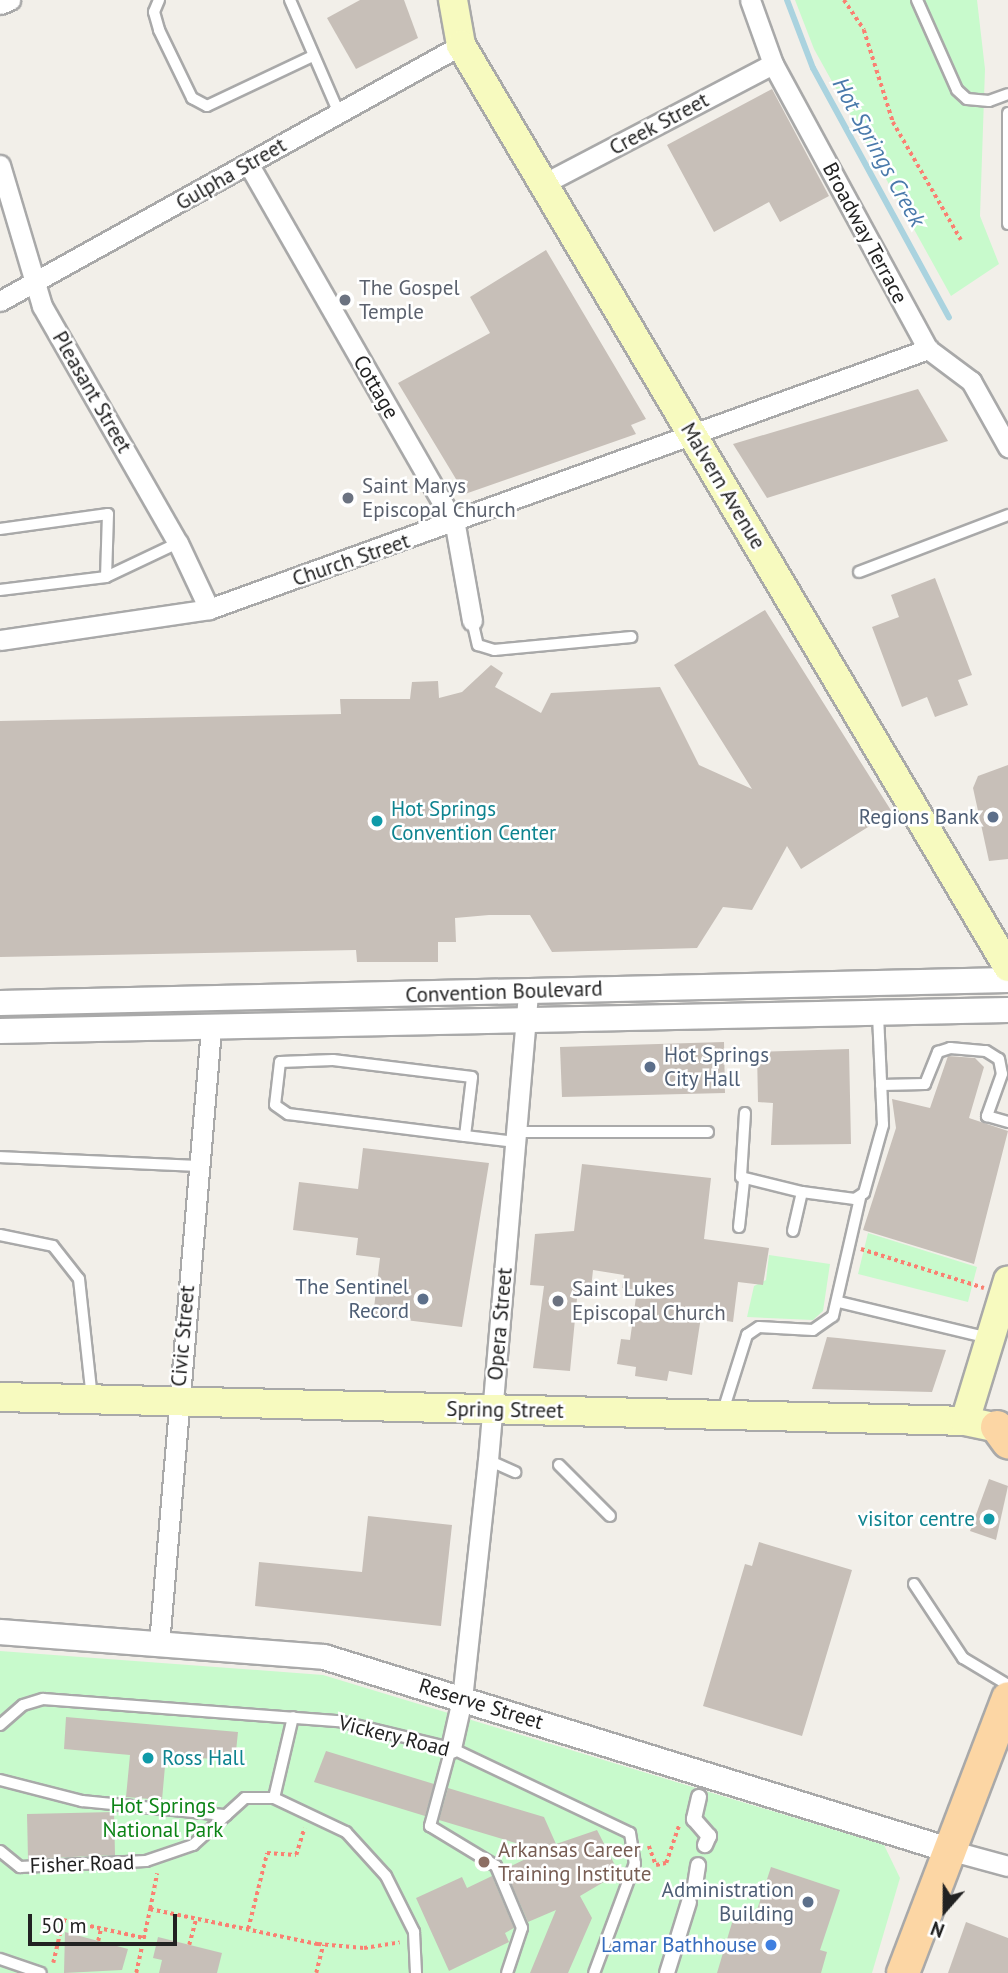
<!DOCTYPE html>
<html>
<head>
<meta charset="utf-8">
<style>
	body { margin:0 }
	#map { position:relative; width:1008px; height:1973px; overflow:hidden; background:#f2efe9; font-family:"PT Sans",sans-serif }
	div>[style] { position:absolute }
	[style*='--x'] { left:calc(var(--x)*1px); top:calc(var(--y)*1px); width:calc(var(--w)*1px); rotate:calc(var(--a)*1deg) }
	.park>* { inset:0; background:#c8facc }
	.stream>* { height:6px; margin:-3px; padding:0 3px; transform-origin:3px; border-radius:3px; background:#aad3df }
	.building>* { inset:0; background:#c7bfb8 }
	.path>* { height:3.5px; margin-top:-1.75px; transform-origin:0; background:repeating-linear-gradient(90deg,#fa8072 0 3.5px,transparent 0 7px) }
	.roads { filter:drop-shadow(2px 0 #a9a9a9) drop-shadow(-2px 0 #a9a9a9) drop-shadow(0 2px #a9a9a9) drop-shadow(0 -2px #a9a9a9) }
	.service>* { height:10px; margin:-5px; padding:0 5px; transform-origin:5px; border-radius:5px; background:#fff }
	.pedestrian>* { height:14px; margin:-7px; padding:0 7px; transform-origin:7px; border-radius:7px; background:#fff }
	.minor>* { height:19px; margin:-9.5px; padding:0 9.5px; transform-origin:9.5px; border-radius:9.5px; background:#fff }
	.tertiary>* { height:24px; margin:-12px; padding:0 12px; transform-origin:12px; border-radius:12px; background:#fff }
	.secondary>* { height:28px; margin:-14px; padding:0 14px; transform-origin:14px; border-radius:14px; background:#f7fabf }
	.primary>* { height:32px; margin:-16px; padding:0 16px; transform-origin:16px; border-radius:16px; background:#fcd6a4 }
	.dots>* { width:19px; height:19px; translate:-50% -50%; box-sizing:border-box; border:4px solid #fff; border-radius:50% }
	span { translate:-50% -50%; white-space:nowrap; text-align:center; line-height:1.15; -webkit-text-stroke:5px #fff; paint-order:stroke }
	.street-label { font-size:21px; color:#222 }
	.worship-label { font-size:21px; color:#5b616d }
	.left { translate:0 -50%; text-align:left }
	.culture-label { font-size:21px; color:#0d838f }
	.right { translate:-100% -50%; text-align:right }
	.service-label { font-size:21px; color:#4e5e75 }
	.park-label { font-size:21px; color:#0c8416 }
	.education-label { font-size:21px; color:#785e54 }
	.shop-label { font-size:21px; color:#366cbe }
	.water-label { font-size:23px; color:#4a7aab; font-style:italic }
	.north { position:absolute; left:910px; top:1875px; width:70px; height:70px; -webkit-text-stroke:5px #fff; paint-order:stroke; rotate:201deg; font-size:19px; font-weight:700; line-height:28px; text-align:center; color:#222 }
	.north::after { content:''; display:block; margin:auto; width:24px; height:32px; background:#222; clip-path:polygon(50% 0,100% 100%,50% 72%,0 100%) }
	.scale { position:absolute; left:28px; top:1914px; width:149px; height:32px; box-sizing:border-box; border:4px solid #222; border-top:0; padding-left:9px; font-size:21px; line-height:24px; white-space:nowrap; color:#222; -webkit-text-stroke:5px #fff; paint-order:stroke }
</style>
</head>
<body>
<div id="map">
	<div class="park">
		<i style="clip-path:polygon(795px 0,977px 0,985px 69px,980px 216px,999px 264px,951px 296px,814px 49px)"></i>
		<i style="clip-path:polygon(868px 1233px,977px 1267px,968px 1302px,858px 1274px)"></i>
		<i style="clip-path:polygon(769px 1255px,830px 1264px,823px 1311px,813px 1320px,747px 1317px,754px 1286px,766px 1280px)"></i>
		<i style="clip-path:polygon(0 1651px,323px 1675px,884px 1845px,900px 1878px,872px 1973px,0 1973px)"></i>
	</div>
	<div class="stream">
		<i style="--x:787;--y:0;--w:73;--a:69.1"></i>
		<i style="--x:813;--y:68;--w:284;--a:61.4"></i>
	</div>
	<div class="building">
		<i style="clip-path:polygon(360px 0,404px 0,418px 38px,356px 69px,327px 18px)"></i>
		<i style="clip-path:polygon(772px 89px,829px 196px,780px 222px,769px 202px,714px 232px,667px 145px)"></i>
		<i style="clip-path:polygon(546px 250px,646px 419px,631px 425px,636px 434px,465px 494px,398px 383px,490px 333px,470px 297px)"></i>
		<i style="clip-path:polygon(918px 389px,948px 441px,767px 498px,733px 444px)"></i>
		<i style="clip-path:polygon(935px 578px,972px 675px,958px 680px,968px 705px,935px 717px,927px 697px,902px 707px,872px 627px,899px 617px,891px 595px)"></i>
		<i style="clip-path:polygon(765px 610px,892px 812px,801px 869px,787px 846px,752px 910px,723px 907px,697px 948px,552px 952px,530px 915px,489px 915px,455px 918px,456px 942px,438px 942px,438px 962px,357px 962px,356px 950px,0 957px,0 721px,341px 714px,340px 699px,410px 699px,412px 682px,438px 681px,439px 698px,462px 692px,491px 665px,503px 673px,495px 687px,541px 713px,551px 693px,660px 687px,699px 765px,752px 789px,674px 665px)"></i>
		<i style="clip-path:polygon(1008px 765px,1008px 859px,989px 861px,973px 788px,978px 776px)"></i>
		<i style="clip-path:polygon(724px 1042px,725px 1093px,562px 1097px,560px 1047px)"></i>
		<i style="clip-path:polygon(849px 1049px,851px 1144px,771px 1145px,773px 1103px,758px 1102px,757px 1052px)"></i>
		<i style="clip-path:polygon(948px 1056px,975px 1058px,984px 1067px,969px 1118px,1008px 1131px,974px 1264px,863px 1230px,896px 1128px,892px 1099px,930px 1108px)"></i>
		<i style="clip-path:polygon(363px 1148px,489px 1163px,462px 1327px,373px 1316px,380px 1258px,356px 1255px,358px 1238px,293px 1230px,299px 1182px,358px 1189px)"></i>
		<i style="clip-path:polygon(582px 1164px,711px 1178px,704px 1239px,769px 1248px,763px 1285px,738px 1282px,733px 1322px,701px 1317px,692px 1375px,669px 1371px,667px 1381px,635px 1376px,636px 1367px,617px 1364px,621px 1339px,630px 1340px,637px 1290px,622px 1288px,624px 1275px,593px 1270px,591px 1289px,578px 1288px,570px 1371px,533px 1368px,544px 1286px,530px 1285px,535px 1234px,574px 1231px)"></i>
		<i style="clip-path:polygon(827px 1337px,838px 1338px,946px 1350px,932px 1392px,812px 1389px)"></i>
		<i style="clip-path:polygon(989px 1479px,1008px 1486px,996px 1540px,970px 1531px)"></i>
		<i style="clip-path:polygon(368px 1516px,452px 1525px,441px 1626px,255px 1606px,259px 1562px,362px 1572px)"></i>
		<i style="clip-path:polygon(759px 1542px,852px 1570px,802px 1736px,703px 1706px,745px 1564px,752px 1566px)"></i>
		<i style="clip-path:polygon(66px 1717px,238px 1732px,235px 1761px,166px 1755px,162px 1800px,126px 1797px,130px 1755px,64px 1749px)"></i>
		<i style="clip-path:polygon(326px 1751px,434px 1784px,425px 1816px,314px 1782px)"></i>
		<i style="clip-path:polygon(448px 1788px,544px 1817px,556px 1844px,597px 1830px,619px 1873px,580px 1896px,592px 1918px,568px 1973px,530px 1973px,556px 1910px,528px 1922px,505px 1869px,542px 1851px,439px 1820px)"></i>
		<i style="clip-path:polygon(114px 1812px,115px 1855px,28px 1859px,27px 1814px)"></i>
		<i style="clip-path:polygon(771px 1867px,840px 1890px,820px 1950px,827px 1952px,821px 1973px,717px 1973px,734px 1916px,753px 1922px)"></i>
		<i style="clip-path:polygon(492px 1876px,514px 1928px,505px 1933px,509px 1942px,449px 1971px,416px 1898px,462px 1877px,467px 1888px)"></i>
		<i style="clip-path:polygon(966px 1922px,1008px 1938px,1008px 1973px,948px 1973px)"></i>
		<i style="clip-path:polygon(65px 1932px,128px 1949px,122px 1970px,64px 1973px)"></i>
		<i style="clip-path:polygon(158px 1937px,222px 1953px,217px 1973px,159px 1973px,162px 1960px,153px 1958px)"></i>
	</div>
	<div class="path">
		<i style="--x:844;--y:0;--w:36;--a:56"></i>
		<i style="--x:864;--y:30;--w:96;--a:72.5"></i>
		<i style="--x:893;--y:122;--w:136;--a:60"></i>
		<i style="--x:861;--y:1249;--w:129;--a:17.6"></i>
		<i style="--x:649;--y:1846;--w:20;--a:70"></i>
		<i style="--x:656;--y:1865;--w:10;--a:-11"></i>
		<i style="--x:666;--y:1863;--w:39;--a:-71"></i>
		<i style="--x:150;--y:1909;--w:36;--a:-79"></i>
		<i style="--x:248;--y:1929;--w:78;--a:-76"></i>
		<i style="--x:267;--y:1853;--w:29;--a:4"></i>
		<i style="--x:296;--y:1855;--w:28;--a:-73"></i>
		<i style="--x:98;--y:1941;--w:13;--a:-77"></i>
		<i style="--x:189;--y:1945;--w:27;--a:-75"></i>
		<i style="--x:53;--y:1963;--w:44;--a:-76.9"></i>
		<i style="--x:63;--y:1920;--w:83;--a:12.5"></i>
		<i style="--x:136;--y:1973;--w:66;--a:-77.7"></i>
		<i style="--x:150;--y:1909;--w:172;--a:11.8"></i>
		<i style="--x:318;--y:1944;--w:46;--a:5"></i>
		<i style="--x:364;--y:1948;--w:36;--a:-9"></i>
		<i style="--x:316;--y:1973;--w:29;--a:-76"></i>
	</div>
	<div class="roads">
		<div class="service">
			<i style="--x:159;--y:0;--w:13;--a:113"></i>
			<i style="--x:154;--y:12;--w:19;--a:74"></i>
			<i style="--x:159;--y:30;--w:76;--a:64.1"></i>
			<i style="--x:192;--y:98;--w:17;--a:28"></i>
			<i style="--x:207;--y:106;--w:117;--a:-25.3"></i>
			<i style="--x:290;--y:0;--w:121;--a:66.6"></i>
			<i style="--x:917;--y:0;--w:98;--a:66"></i>
			<i style="--x:957;--y:90;--w:13;--a:42"></i>
			<i style="--x:967;--y:99;--w:22;--a:5"></i>
			<i style="--x:989;--y:101;--w:20;--a:-20"></i>
			<i style="--x:1008;--y:113;--w:111;--a:90"></i>
			<i style="--x:0;--y:529;--w:109;--a:-7.9"></i>
			<i style="--x:108;--y:514;--w:63;--a:91.8"></i>
			<i style="--x:859;--y:572;--w:160;--a:-20.9"></i>
			<i style="--x:0;--y:590;--w:107;--a:-7"></i>
			<i style="--x:106;--y:577;--w:80;--a:-25.3"></i>
			<i style="--x:472;--y:620;--w:26;--a:77"></i>
			<i style="--x:478;--y:645;--w:17;--a:17"></i>
			<i style="--x:494;--y:650;--w:138;--a:-5.4"></i>
			<i style="--x:881;--y:1085;--w:44;--a:-1.3"></i>
			<i style="--x:925;--y:1084;--w:35;--a:-68"></i>
			<i style="--x:938;--y:1052;--w:13;--a:-18"></i>
			<i style="--x:950;--y:1048;--w:36;--a:5"></i>
			<i style="--x:986;--y:1051;--w:15;--a:32"></i>
			<i style="--x:999;--y:1059;--w:15;--a:79"></i>
			<i style="--x:1002;--y:1074;--w:45;--a:109.7"></i>
			<i style="--x:987;--y:1116;--w:22;--a:16"></i>
			<i style="--x:745;--y:1113;--w:64;--a:93.6"></i>
			<i style="--x:741;--y:1177;--w:63;--a:13.8"></i>
			<i style="--x:802;--y:1192;--w:40;--a:103"></i>
			<i style="--x:517;--y:1132;--w:191;--a:0"></i>
			<i style="--x:465;--y:1136;--w:59;--a:-83.2"></i>
			<i style="--x:472;--y:1077;--w:140;--a:-173"></i>
			<i style="--x:333;--y:1060;--w:53;--a:177.8"></i>
			<i style="--x:280;--y:1062;--w:43;--a:96.6"></i>
			<i style="--x:275;--y:1105;--w:16;--a:35"></i>
			<i style="--x:288;--y:1114;--w:178;--a:7.1"></i>
			<i style="--x:465;--y:1136;--w:51;--a:6.7"></i>
			<i style="--x:0;--y:1157;--w:199;--a:2.6"></i>
			<i style="--x:802;--y:1192;--w:53;--a:7.5"></i>
			<i style="--x:855;--y:1199;--w:11;--a:-34"></i>
			<i style="--x:864;--y:1193;--w:71;--a:-74.4"></i>
			<i style="--x:883;--y:1125;--w:112;--a:-92.6"></i>
			<i style="--x:739;--y:1227;--w:46;--a:-83.8"></i>
			<i style="--x:0;--y:1235;--w:54;--a:11.7"></i>
			<i style="--x:53;--y:1246;--w:42;--a:51.8"></i>
			<i style="--x:79;--y:1279;--w:120;--a:83.8"></i>
			<i style="--x:839;--y:1302;--w:154;--a:13.5"></i>
			<i style="--x:723;--y:1411;--w:80;--a:-72.5"></i>
			<i style="--x:747;--y:1335;--w:14;--a:-34"></i>
			<i style="--x:759;--y:1327;--w:54;--a:3.2"></i>
			<i style="--x:813;--y:1330;--w:24;--a:-35"></i>
			<i style="--x:833;--y:1316;--w:121;--a:-77.1"></i>
			<i style="--x:488;--y:1460;--w:30;--a:24"></i>
			<i style="--x:559;--y:1465;--w:72;--a:45"></i>
			<i style="--x:914;--y:1584;--w:89;--a:56.5"></i>
			<i style="--x:963;--y:1658;--w:52;--a:31"></i>
			<i style="--x:0;--y:1725;--w:30;--a:-41"></i>
			<i style="--x:23;--y:1705;--w:21;--a:-17"></i>
			<i style="--x:43;--y:1699;--w:297;--a:4.3"></i>
			<i style="--x:339;--y:1721;--w:115;--a:13.6"></i>
			<i style="--x:451;--y:1748;--w:198;--a:25.4"></i>
			<i style="--x:630;--y:1833;--w:30;--a:81"></i>
			<i style="--x:635;--y:1863;--w:117;--a:110.4"></i>
			<i style="--x:451;--y:1748;--w:81;--a:105.1"></i>
			<i style="--x:430;--y:1826;--w:77;--a:31.2"></i>
			<i style="--x:496;--y:1866;--w:67;--a:67.2"></i>
			<i style="--x:522;--y:1928;--w:47;--a:108.4"></i>
			<i style="--x:0;--y:1780;--w:85;--a:14.4"></i>
			<i style="--x:82;--y:1801;--w:145;--a:5.6"></i>
			<i style="--x:274;--y:1798;--w:80;--a:25.3"></i>
			<i style="--x:346;--y:1832;--w:59;--a:47.7"></i>
			<i style="--x:386;--y:1876;--w:63;--a:63.4"></i>
			<i style="--x:414;--y:1932;--w:41;--a:87.2"></i>
			<i style="--x:0;--y:1851;--w:26;--a:39"></i>
			<i style="--x:20;--y:1867;--w:126;--a:-2.7"></i>
			<i style="--x:146;--y:1861;--w:50;--a:-18.8"></i>
			<i style="--x:193;--y:1845;--w:70;--a:-42.1"></i>
			<i style="--x:245;--y:1798;--w:29;--a:0"></i>
			<i style="--x:274;--y:1798;--w:83;--a:-76.8"></i>
			<i style="--x:0;--y:1959;--w:43;--a:18.9"></i>
		</div>
		<div class="pedestrian">
			<i style="--x:699;--y:1797;--w:23;--a:103"></i>
			<i style="--x:694;--y:1819;--w:23;--a:49"></i>
			<i style="--x:709;--y:1836;--w:10;--a:114"></i>
			<i style="--x:695;--y:1885;--w:20;--a:-81"></i>
			<i style="--x:667;--y:1973;--w:74;--a:-72.8"></i>
		</div>
		<div class="minor">
			<i style="--x:750;--y:0;--w:68;--a:70.2"></i>
			<i style="--x:773;--y:64;--w:324;--a:61.5"></i>
			<i style="--x:928;--y:349;--w:54;--a:36.7"></i>
			<i style="--x:971;--y:381;--w:76;--a:60.7"></i>
			<i style="--x:0;--y:4;--w:11;--a:-22"></i>
			<i style="--x:0;--y:165;--w:147;--a:73.4"></i>
			<i style="--x:42;--y:306;--w:273;--a:60.2"></i>
			<i style="--x:178;--y:543;--w:73;--a:64.8"></i>
			<i style="--x:249;--y:165;--w:415;--a:60.2"></i>
			<i style="--x:455;--y:525;--w:97;--a:79.9"></i>
			<i style="--x:545;--y:183;--w:257;--a:-27.6"></i>
			<i style="--x:0;--y:301;--w:527;--a:-29.04"></i>
			<i style="--x:0;--y:640;--w:211;--a:-8.4"></i>
			<i style="--x:209;--y:609;--w:765;--a:-19.88"></i>
			<i style="--x:159;--y:1644;--w:618;--a:-85.17"></i>
			<i style="--x:451;--y:1748;--w:50;--a:-77.3"></i>
			<i style="--x:462;--y:1699;--w:240;--a:-83.8"></i>
			<i style="--x:488;--y:1460;--w:472;--a:-85.1"></i>
			<i style="--x:949;--y:1850;--w:61;--a:15.2"></i>
		</div>
		<div class="tertiary">
			<i style="--x:0;--y:1003;--w:1008;--a:-1.31"></i>
			<i style="--x:0;--y:1031;--w:1008;--a:-1.19"></i>
			<i style="--x:0;--y:1632;--w:325;--a:4.4"></i>
			<i style="--x:324;--y:1657;--w:654;--a:17.16"></i>
		</div>
		<div class="secondary">
			<i style="--x:453;--y:0;--w:46;--a:79.9"></i>
			<i style="--x:461;--y:45;--w:1072;--a:59.32"></i>
			<i style="--x:0;--y:1397;--w:965;--a:1.42"></i>
			<i style="--x:965;--y:1421;--w:44;--a:11.8"></i>
			<i style="--x:965;--y:1421;--w:147;--a:-73"></i>
		</div>
		<div class="primary">
			<i style="--x:997;--y:1427;--w:19;--a:54"></i>
			<i style="--x:903;--y:1973;--w:294;--a:-69.1"></i>
		</div>
	</div>
	<div class="dots">
		<i style="left:345px;top:300px;background:#6b7280"></i>
		<i style="left:348px;top:498px;background:#6b7280"></i>
		<i style="left:993px;top:817px;background:#5c6f8a"></i>
		<i style="left:377px;top:821px;background:#0f9aa8"></i>
		<i style="left:650px;top:1067px;background:#5c6f8a"></i>
		<i style="left:423px;top:1299px;background:#5c6f8a"></i>
		<i style="left:558px;top:1301px;background:#6b7280"></i>
		<i style="left:989px;top:1519px;background:#0f9aa8"></i>
		<i style="left:148px;top:1758px;background:#0f9aa8"></i>
		<i style="left:484px;top:1862px;background:#8d6e63"></i>
		<i style="left:808px;top:1902px;background:#5c6f8a"></i>
		<i style="left:771px;top:1945px;background:#3f7fe0"></i>
	</div>
	<div class="street-label">
		<span style="left:659px;top:124px;rotate:-28deg">Creek Street</span>
		<span style="left:231px;top:174px;rotate:-30deg">Gulpha Street</span>
		<span style="left:865px;top:233px;rotate:62deg">Broadway Terrace</span>
		<span style="left:376px;top:387px;rotate:60deg">Cottage</span>
		<span style="left:92px;top:392px;rotate:60deg">Pleasant Street</span>
		<span style="left:723px;top:486px;rotate:59deg">Malvern Avenue</span>
		<span style="left:351px;top:560px;rotate:-19deg">Church Street</span>
		<span style="left:504px;top:992px;rotate:-2deg">Convention Boulevard</span>
		<span style="left:500px;top:1324px;rotate:-85deg">Opera Street</span>
		<span style="left:183px;top:1336px;rotate:-85deg">Civic Street</span>
		<span style="left:505px;top:1410px;rotate:1deg">Spring Street</span>
		<span style="left:481px;top:1704px;rotate:17deg">Reserve Street</span>
		<span style="left:394px;top:1736px;rotate:14deg">Vickery Road</span>
		<span style="left:82px;top:1864px;rotate:-2deg">Fisher Road</span>
	</div>
	<div class="worship-label">
		<span class="left" style="left:359px;top:300px">The Gospel<br>Temple</span>
		<span class="left" style="left:362px;top:498px">Saint Marys<br>Episcopal Church</span>
		<span class="left" style="left:572px;top:1301px">Saint Lukes<br>Episcopal Church</span>
	</div>
	<div class="culture-label">
		<span class="left" style="left:391px;top:821px">Hot Springs<br>Convention Center</span>
		<span class="right" style="left:975px;top:1519px">visitor centre</span>
		<span class="left" style="left:162px;top:1758px">Ross Hall</span>
	</div>
	<div class="service-label">
		<span class="right" style="left:979px;top:817px">Regions Bank</span>
		<span class="left" style="left:664px;top:1067px">Hot Springs<br>City Hall</span>
		<span class="right" style="left:409px;top:1299px">The Sentinel<br>Record</span>
		<span class="right" style="left:794px;top:1902px">Administration<br>Building</span>
	</div>
	<div class="park-label">
		<span style="left:163px;top:1818px">Hot Springs<br>National Park</span>
	</div>
	<div class="education-label">
		<span class="left" style="left:498px;top:1862px">Arkansas Career<br>Training Institute</span>
	</div>
	<div class="shop-label">
		<span class="right" style="left:757px;top:1945px">Lamar Bathhouse</span>
	</div>
	<div class="water-label">
		<span style="left:879px;top:152px;rotate:61deg">Hot Springs Creek</span>
	</div>
	<div class="north">N</div>
	<div class="scale">50 m</div>
</div>
</body>
</html>
